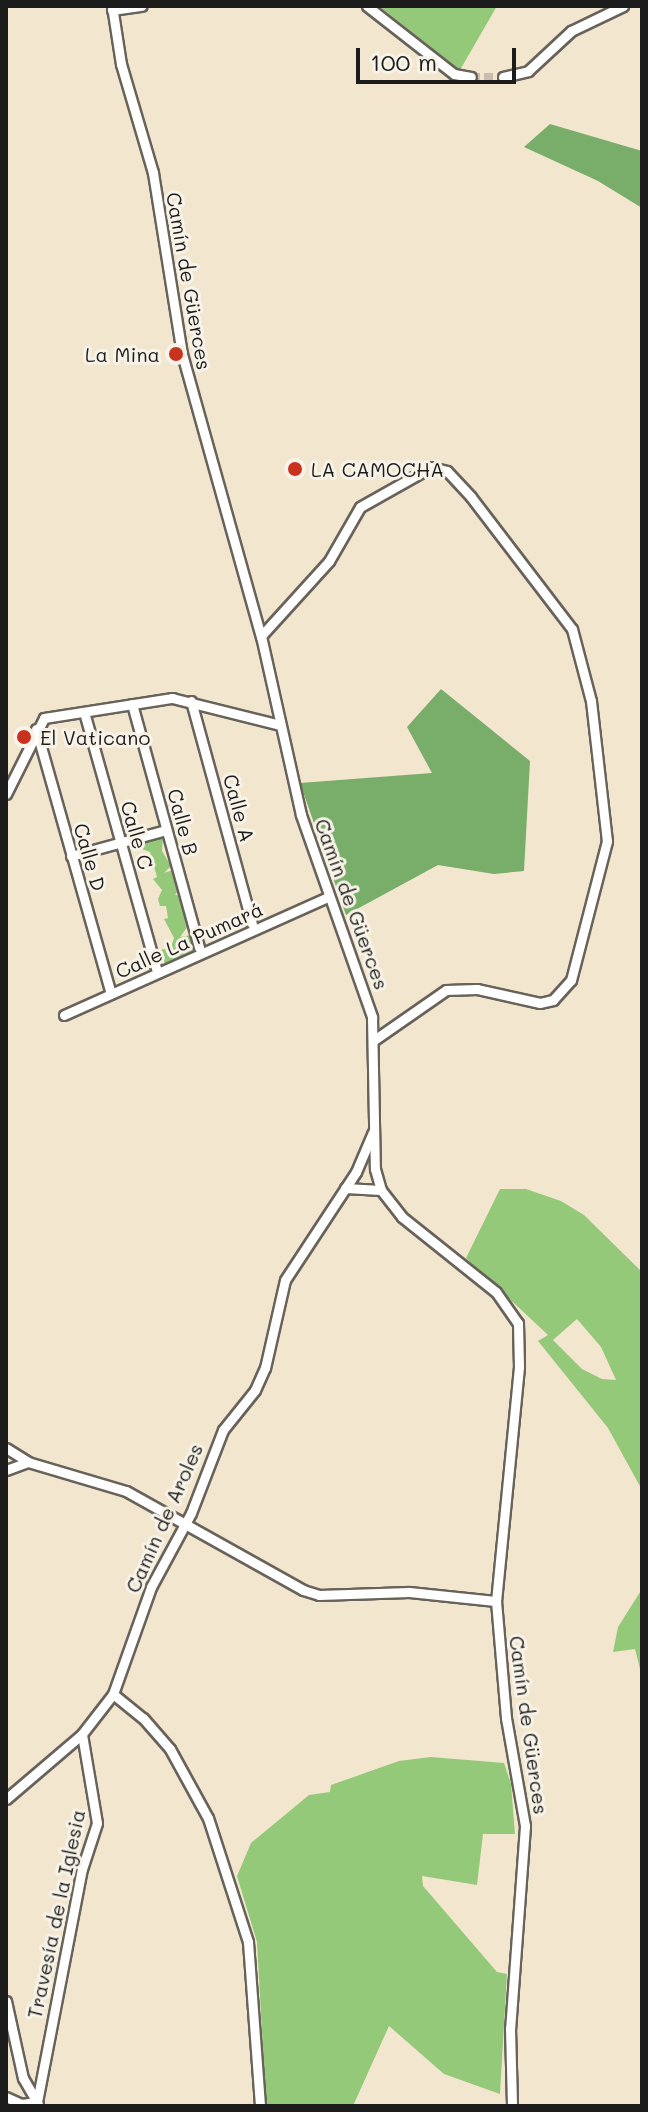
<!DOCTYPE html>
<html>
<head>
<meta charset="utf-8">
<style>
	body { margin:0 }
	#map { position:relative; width:648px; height:2112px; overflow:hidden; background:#f3e6cf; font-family:Mali,sans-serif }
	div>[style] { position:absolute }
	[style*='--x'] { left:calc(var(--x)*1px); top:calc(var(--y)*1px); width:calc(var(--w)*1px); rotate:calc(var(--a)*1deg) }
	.green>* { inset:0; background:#95c97a }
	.forest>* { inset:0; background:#78ad6a }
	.minor-tunnel>* { height:9px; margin-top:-4.5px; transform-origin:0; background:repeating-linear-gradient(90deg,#c8beab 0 9px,transparent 0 13.5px) }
	.roads { filter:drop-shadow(2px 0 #67635b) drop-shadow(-2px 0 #67635b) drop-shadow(0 2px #67635b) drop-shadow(0 -2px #67635b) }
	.minor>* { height:9px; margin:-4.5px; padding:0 4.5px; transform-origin:4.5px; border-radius:4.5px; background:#fff }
	.dots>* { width:22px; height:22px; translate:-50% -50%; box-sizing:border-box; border:4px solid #f7f3e8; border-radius:50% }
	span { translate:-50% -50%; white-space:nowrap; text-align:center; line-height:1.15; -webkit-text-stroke:6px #f7f3e8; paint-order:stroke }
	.street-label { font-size:20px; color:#1c1c1c }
	.poi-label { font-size:20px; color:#1c1c1c }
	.right { translate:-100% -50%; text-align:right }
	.left { translate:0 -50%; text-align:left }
	.frame { position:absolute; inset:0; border:8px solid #1c1c1c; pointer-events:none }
	.scale { position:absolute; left:356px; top:48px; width:160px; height:36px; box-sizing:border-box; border:4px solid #1c1c1c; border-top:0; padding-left:10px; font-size:24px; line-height:28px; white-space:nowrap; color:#1c1c1c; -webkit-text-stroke:6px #f7f3e8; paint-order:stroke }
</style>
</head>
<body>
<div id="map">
	<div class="green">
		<i style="clip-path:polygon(379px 6px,497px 6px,460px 70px)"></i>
		<i style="clip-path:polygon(163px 837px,162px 851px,171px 866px,164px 873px,173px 870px,179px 890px,175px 895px,180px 895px,188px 926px,180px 937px,191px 935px,196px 954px,166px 968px,161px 950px,171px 947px,174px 938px,164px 919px,168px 918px,166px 906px,160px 906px,158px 899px,162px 890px,153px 879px,157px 877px,150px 852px,131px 845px)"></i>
		<i style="clip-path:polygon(evenodd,500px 1189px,526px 1189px,561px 1201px,584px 1215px,642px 1272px,642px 1490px,608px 1428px,538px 1341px,548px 1335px,466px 1258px,500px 1189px,577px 1319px,601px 1347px,616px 1380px,602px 1379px,582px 1369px,553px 1340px,577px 1319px)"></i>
		<i style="clip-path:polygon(642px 1589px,642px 1677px,635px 1649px,613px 1652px,618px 1627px)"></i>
		<i style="clip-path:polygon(431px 1757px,504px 1763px,511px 1784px,515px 1834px,483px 1834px,477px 1885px,422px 1876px,423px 1886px,497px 1972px,507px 1974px,500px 2094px,444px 2074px,389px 2026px,353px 2106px,266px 2106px,257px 1942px,237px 1876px,251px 1843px,309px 1795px,330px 1792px,331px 1785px,399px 1761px)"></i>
	</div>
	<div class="forest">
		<i style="clip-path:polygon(550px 124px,642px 151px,642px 208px,598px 181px,524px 147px)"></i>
		<i style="clip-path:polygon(441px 689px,530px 761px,524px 871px,494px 874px,438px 865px,346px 915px,300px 783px,432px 773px,407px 727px)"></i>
	</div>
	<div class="minor-tunnel">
		<i style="--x:471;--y:77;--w:32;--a:0"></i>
	</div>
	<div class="roads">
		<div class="minor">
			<i style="--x:112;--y:6;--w:59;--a:81.2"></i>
			<i style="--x:121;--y:64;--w:114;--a:73.6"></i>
			<i style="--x:153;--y:173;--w:183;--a:80.9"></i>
			<i style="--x:182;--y:354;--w:293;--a:74.4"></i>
			<i style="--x:261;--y:636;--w:183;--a:77.4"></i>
			<i style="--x:301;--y:815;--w:214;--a:70.6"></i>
			<i style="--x:372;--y:1017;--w:152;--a:88.9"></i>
			<i style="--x:375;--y:1169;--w:22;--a:74"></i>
			<i style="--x:381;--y:1190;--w:34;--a:52"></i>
			<i style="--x:402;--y:1217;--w:120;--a:38.6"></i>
			<i style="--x:496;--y:1292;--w:38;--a:55"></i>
			<i style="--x:518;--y:1323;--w:44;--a:88.7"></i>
			<i style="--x:519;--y:1367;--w:235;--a:95.6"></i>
			<i style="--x:496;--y:1601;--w:117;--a:85.1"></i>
			<i style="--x:506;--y:1718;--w:110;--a:80"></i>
			<i style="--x:525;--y:1826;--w:203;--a:94.2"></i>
			<i style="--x:510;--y:2028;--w:78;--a:88.5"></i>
			<i style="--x:367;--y:6;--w:110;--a:38"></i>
			<i style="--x:454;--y:74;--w:17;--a:10"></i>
			<i style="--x:112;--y:10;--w:30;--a:-8"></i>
			<i style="--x:503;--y:77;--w:26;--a:-13"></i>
			<i style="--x:528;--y:71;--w:59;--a:-42.9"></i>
			<i style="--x:571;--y:31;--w:58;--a:-25.7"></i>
			<i style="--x:261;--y:636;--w:101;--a:-47.8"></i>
			<i style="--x:329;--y:561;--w:62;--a:-60.1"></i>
			<i style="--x:360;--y:507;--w:81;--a:-29.4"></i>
			<i style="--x:431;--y:467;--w:16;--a:14"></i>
			<i style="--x:447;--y:471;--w:35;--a:47"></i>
			<i style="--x:471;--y:497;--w:166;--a:52.6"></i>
			<i style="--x:572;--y:629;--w:74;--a:75.2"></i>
			<i style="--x:591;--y:701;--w:141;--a:83.5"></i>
			<i style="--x:607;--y:841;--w:144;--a:104.5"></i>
			<i style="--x:571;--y:980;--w:27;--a:132"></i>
			<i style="--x:553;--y:1000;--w:13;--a:167"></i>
			<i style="--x:540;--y:1003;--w:65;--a:-167.5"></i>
			<i style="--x:477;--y:989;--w:31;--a:178"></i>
			<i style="--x:446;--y:990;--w:88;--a:145.2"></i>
			<i style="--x:191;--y:701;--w:231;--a:74.7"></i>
			<i style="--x:132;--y:704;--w:253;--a:74.6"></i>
			<i style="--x:84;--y:712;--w:267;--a:74.3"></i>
			<i style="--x:36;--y:729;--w:275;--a:74.2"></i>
			<i style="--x:6;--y:794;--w:85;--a:-63.4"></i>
			<i style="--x:44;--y:718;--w:130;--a:-8.9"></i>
			<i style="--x:172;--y:698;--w:111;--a:14"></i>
			<i style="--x:71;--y:856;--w:98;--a:-15.3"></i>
			<i style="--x:64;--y:1015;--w:289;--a:-24.1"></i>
			<i style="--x:345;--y:1188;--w:36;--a:3"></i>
			<i style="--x:6;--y:1448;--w:26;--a:32"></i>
			<i style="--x:28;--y:1462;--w:102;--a:16.5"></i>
			<i style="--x:126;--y:1491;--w:203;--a:29.2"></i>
			<i style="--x:303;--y:1590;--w:17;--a:17"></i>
			<i style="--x:319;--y:1595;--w:90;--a:-1.9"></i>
			<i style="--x:409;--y:1592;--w:87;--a:5.9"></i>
			<i style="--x:6;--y:1470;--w:23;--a:-20"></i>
			<i style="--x:113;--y:1694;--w:38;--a:39"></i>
			<i style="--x:143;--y:1718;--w:41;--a:48.9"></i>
			<i style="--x:170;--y:1749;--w:79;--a:61.2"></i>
			<i style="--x:208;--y:1818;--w:130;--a:72.1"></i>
			<i style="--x:248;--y:1942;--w:164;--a:85.8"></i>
			<i style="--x:6;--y:1799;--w:100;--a:-40.5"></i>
			<i style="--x:82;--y:1734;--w:51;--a:-52.2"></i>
			<i style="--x:113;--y:1694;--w:114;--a:-70.4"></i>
			<i style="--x:151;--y:1587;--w:84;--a:-61.6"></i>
			<i style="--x:191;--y:1513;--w:89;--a:-68.9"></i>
			<i style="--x:223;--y:1430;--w:51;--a:-51.3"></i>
			<i style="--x:255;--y:1390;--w:24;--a:-66"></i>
			<i style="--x:265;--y:1368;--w:90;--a:-77.2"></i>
			<i style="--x:285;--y:1280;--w:129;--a:-56.7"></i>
			<i style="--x:356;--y:1172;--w:43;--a:-67"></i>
			<i style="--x:6;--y:2001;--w:79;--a:77.6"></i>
			<i style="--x:23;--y:2078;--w:30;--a:60"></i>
			<i style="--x:6;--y:2097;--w:17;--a:25"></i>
			<i style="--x:21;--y:2104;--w:16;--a:-7"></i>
			<i style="--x:37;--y:2102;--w:237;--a:-79.1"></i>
			<i style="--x:82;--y:1869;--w:48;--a:-71.9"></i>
			<i style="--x:97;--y:1823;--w:90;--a:-99.6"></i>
		</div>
	</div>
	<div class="dots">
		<i style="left:176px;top:354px;background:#c8321e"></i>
		<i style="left:295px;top:469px;background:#c8321e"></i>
		<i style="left:24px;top:737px;background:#c8321e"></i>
	</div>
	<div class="street-label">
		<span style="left:189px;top:281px;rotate:80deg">Camín de Güerces</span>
		<span style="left:239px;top:808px;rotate:75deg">Calle A</span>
		<span style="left:183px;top:822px;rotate:75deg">Calle B</span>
		<span style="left:137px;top:835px;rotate:74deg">Calle C</span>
		<span style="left:90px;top:857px;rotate:74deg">Calle D</span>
		<span style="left:352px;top:904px;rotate:70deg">Camín de Güerces</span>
		<span style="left:189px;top:940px;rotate:-24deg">Calle La Pumará</span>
		<span style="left:164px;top:1518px;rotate:-66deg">Camín de Aroles</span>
		<span style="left:529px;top:1725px;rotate:82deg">Camín de Güerces</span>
		<span style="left:56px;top:1914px;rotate:-78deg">Travesía de la Iglesia</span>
	</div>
	<div class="poi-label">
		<span class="right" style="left:160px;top:354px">La Mina</span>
		<span class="left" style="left:311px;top:469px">LA CAMOCHA</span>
		<span class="left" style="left:40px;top:737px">El Vaticano</span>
	</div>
	<div class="frame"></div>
	<div class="scale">100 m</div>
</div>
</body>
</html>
